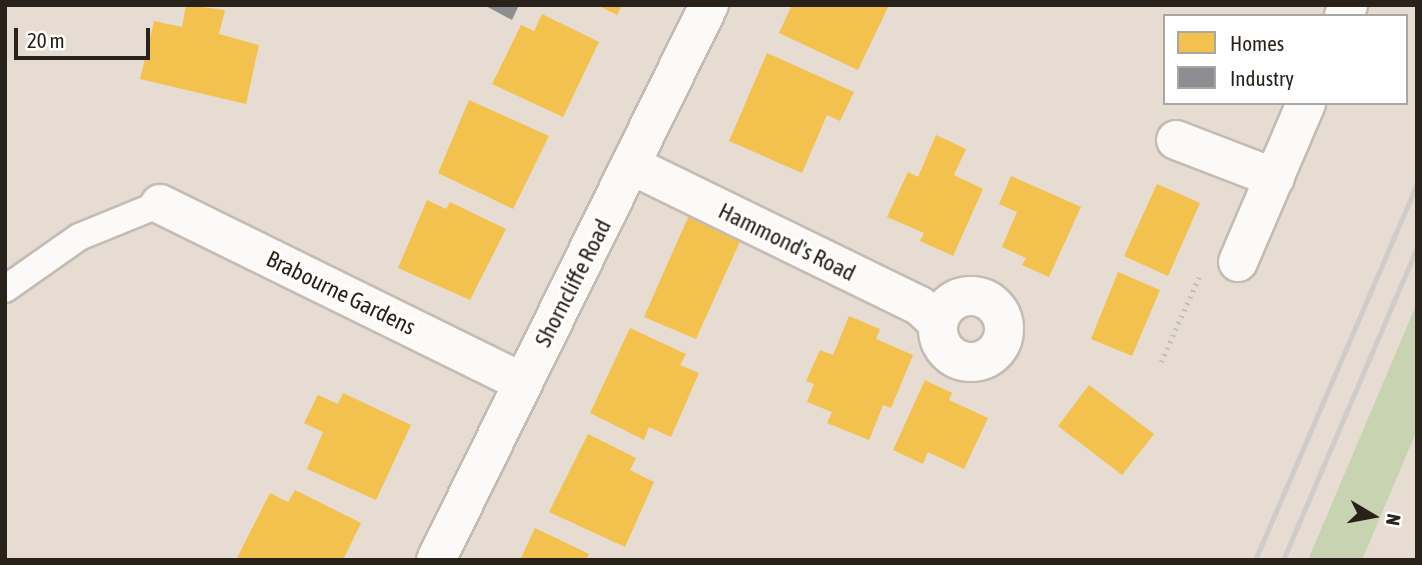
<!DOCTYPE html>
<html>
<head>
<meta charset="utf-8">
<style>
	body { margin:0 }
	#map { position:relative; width:1422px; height:565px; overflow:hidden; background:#e7dcd1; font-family:"Asap Condensed",sans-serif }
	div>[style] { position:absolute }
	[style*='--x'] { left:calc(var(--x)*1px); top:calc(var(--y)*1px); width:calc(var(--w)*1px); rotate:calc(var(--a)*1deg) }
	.green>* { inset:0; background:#c8d3b1 }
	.homes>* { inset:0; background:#f2c14e }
	.industry>* { inset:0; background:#8d8d92 }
	.path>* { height:4.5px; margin-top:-2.25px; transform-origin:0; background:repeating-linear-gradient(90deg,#c4bfbc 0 2px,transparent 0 7px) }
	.roads { filter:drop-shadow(2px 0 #c4bbb2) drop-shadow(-2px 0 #c4bbb2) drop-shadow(0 2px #c4bbb2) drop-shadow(0 -2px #c4bbb2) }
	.service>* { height:26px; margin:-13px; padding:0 13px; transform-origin:13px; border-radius:13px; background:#fbfaf8 }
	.minor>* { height:38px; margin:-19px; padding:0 19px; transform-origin:19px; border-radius:19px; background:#fbfaf8 }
	.minor>.ring { margin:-19px; padding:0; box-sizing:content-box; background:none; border:38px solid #fbfaf8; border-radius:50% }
	.tertiary>* { height:38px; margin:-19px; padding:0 19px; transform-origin:19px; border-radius:19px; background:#fbfaf8 }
	.rail>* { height:5px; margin:-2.5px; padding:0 2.5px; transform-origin:2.5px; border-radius:2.5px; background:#cfccc9 }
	span { translate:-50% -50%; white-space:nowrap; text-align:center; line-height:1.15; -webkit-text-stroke:7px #fff; paint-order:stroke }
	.street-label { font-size:23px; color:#29221b }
	.frame { position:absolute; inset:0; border:7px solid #29221b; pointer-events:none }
	.legend { position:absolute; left:1163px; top:14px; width:245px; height:91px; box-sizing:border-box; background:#fff; border:2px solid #a9a7a4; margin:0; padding:9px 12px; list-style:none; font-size:21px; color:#29221b }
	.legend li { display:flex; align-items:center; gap:14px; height:35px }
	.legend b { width:35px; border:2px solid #a9a7a4 }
	.north { position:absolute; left:1338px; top:481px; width:70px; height:70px; -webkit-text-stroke:5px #fff; paint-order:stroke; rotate:100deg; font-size:19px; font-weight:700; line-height:28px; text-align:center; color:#29221b }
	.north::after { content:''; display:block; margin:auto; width:24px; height:32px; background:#29221b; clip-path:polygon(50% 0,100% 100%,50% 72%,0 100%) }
	.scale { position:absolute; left:14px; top:28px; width:136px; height:32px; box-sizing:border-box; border:4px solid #29221b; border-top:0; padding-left:9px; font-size:21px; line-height:24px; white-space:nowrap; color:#29221b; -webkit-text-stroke:5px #fff; paint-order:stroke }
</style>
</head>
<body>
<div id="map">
	<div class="green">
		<i style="clip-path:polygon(1417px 303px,1417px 430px,1362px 560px,1308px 560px)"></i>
	</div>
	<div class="homes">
		<i style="clip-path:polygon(186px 5px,225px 10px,219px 34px,259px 45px,246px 104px,140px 79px,154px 21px,182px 27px)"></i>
		<i style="clip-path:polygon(597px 5px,622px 5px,617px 15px)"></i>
		<i style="clip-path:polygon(792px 5px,889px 5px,858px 70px,779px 33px)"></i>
		<i style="clip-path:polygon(542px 14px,599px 42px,563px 117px,492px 84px,521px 25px,534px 31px)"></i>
		<i style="clip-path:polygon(767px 53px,854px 92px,840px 121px,827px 115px,802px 173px,729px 141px)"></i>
		<i style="clip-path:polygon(469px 100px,549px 136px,513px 209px,438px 173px)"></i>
		<i style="clip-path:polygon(936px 135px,966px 149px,954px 175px,983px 189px,953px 256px,920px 241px,924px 233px,887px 217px,908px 172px,918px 177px)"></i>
		<i style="clip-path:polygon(1011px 176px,1081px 207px,1049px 277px,1022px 265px,1026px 258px,1002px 247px,1017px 212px,999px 204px)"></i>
		<i style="clip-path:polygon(1157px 184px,1200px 203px,1168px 276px,1124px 256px)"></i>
		<i style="clip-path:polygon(427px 200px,446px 209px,450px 202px,506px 229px,470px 300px,398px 268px)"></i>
		<i style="clip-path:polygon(690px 213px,742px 237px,696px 339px,644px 317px)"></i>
		<i style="clip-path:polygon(1118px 272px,1160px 290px,1132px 356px,1091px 339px)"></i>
		<i style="clip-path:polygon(849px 316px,880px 329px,876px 339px,913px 355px,891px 408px,883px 405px,869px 440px,827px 423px,832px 412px,807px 402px,814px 384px,806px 381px,820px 350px,833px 355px)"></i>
		<i style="clip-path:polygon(630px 328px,686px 354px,680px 365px,699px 373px,671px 437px,649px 427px,644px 440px,590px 413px)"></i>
		<i style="clip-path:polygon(925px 380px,952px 393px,949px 400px,988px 418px,964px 469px,928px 452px,923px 464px,893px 450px)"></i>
		<i style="clip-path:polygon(1089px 385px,1154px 434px,1122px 475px,1058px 426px)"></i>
		<i style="clip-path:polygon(343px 393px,411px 425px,376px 500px,307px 469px,323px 432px,304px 423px,318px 395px,338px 404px)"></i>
		<i style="clip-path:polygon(588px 434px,636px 458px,630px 470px,654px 482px,625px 547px,549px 512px)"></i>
		<i style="clip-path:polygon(295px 490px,361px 523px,343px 560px,236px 560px,270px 493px,288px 502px)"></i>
		<i style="clip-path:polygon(535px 528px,589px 554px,586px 560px,520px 560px)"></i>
	</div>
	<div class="industry">
		<i style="clip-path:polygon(484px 5px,519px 5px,512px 20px)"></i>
	</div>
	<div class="path">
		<i style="--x:1161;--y:362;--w:93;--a:-65.9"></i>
	</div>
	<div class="roads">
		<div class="service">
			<i style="--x:5;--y:289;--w:90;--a:-35.1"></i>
			<i style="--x:79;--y:237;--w:87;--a:-22.2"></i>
		</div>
		<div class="minor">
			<i style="--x:1344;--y:16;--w:12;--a:-70"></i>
			<i style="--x:1176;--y:140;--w:106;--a:21"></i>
			<i style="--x:633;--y:166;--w:319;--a:26"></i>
			<i style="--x:920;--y:306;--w:25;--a:43"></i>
			<i style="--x:160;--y:204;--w:403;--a:26.2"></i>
			<i style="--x:1238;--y:262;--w:173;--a:-66.8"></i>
			<i class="ring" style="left:938px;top:296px;width:28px;height:28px"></i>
		</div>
		<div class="tertiary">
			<i style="--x:436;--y:560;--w:619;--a:-63.81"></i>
		</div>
	</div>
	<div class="rail">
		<i style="--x:1255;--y:560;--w:409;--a:-66.7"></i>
		<i style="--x:1283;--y:560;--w:340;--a:-66.8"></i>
	</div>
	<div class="street-label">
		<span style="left:787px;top:242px;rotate:26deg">Hammond's Road</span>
		<span style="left:573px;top:283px;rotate:-63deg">Shorncliffe Road</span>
		<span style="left:341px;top:293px;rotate:26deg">Brabourne Gardens</span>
	</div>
	<div class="frame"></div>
	<ul class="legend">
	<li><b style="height:19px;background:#f2c14e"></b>Homes</li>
	<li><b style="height:19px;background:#8d8d92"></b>Industry</li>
	</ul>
	<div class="north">N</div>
	<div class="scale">20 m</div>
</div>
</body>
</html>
